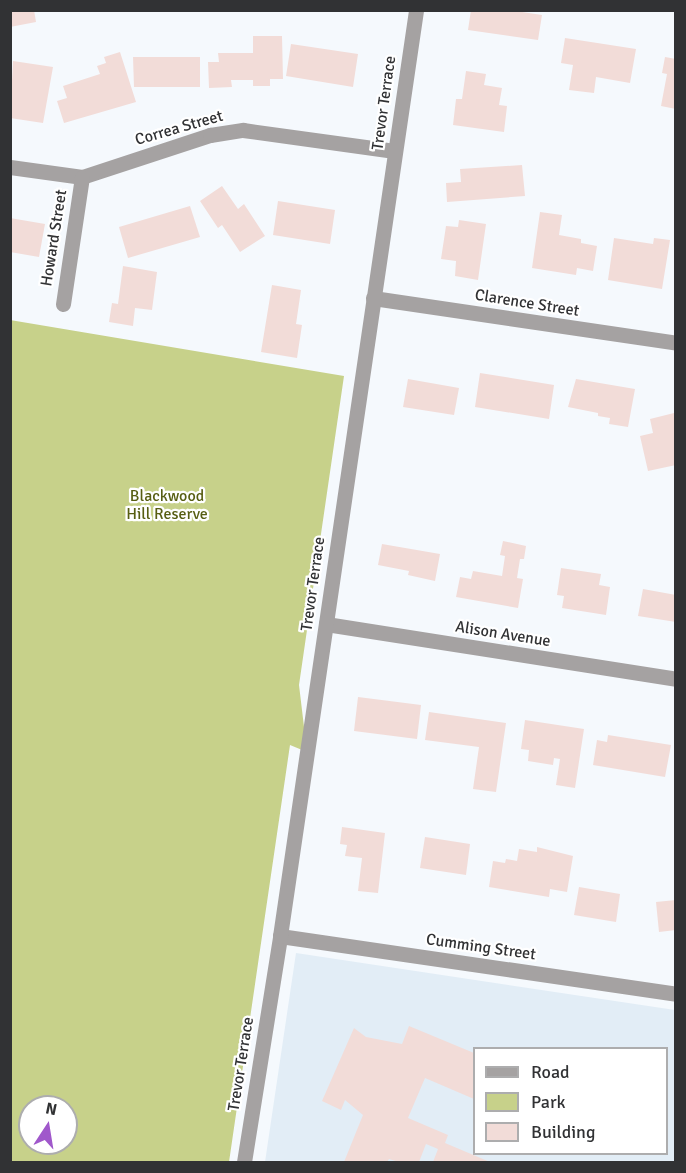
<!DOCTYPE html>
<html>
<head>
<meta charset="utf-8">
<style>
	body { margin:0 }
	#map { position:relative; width:686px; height:1173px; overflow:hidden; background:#f5f9fd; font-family:Signika,sans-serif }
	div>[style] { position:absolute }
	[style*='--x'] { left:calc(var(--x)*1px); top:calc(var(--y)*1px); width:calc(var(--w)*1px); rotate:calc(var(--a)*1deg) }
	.built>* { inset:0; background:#e2edf6 }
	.green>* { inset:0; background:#c7d18a }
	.building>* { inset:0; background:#f2dcd8 }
	.minor>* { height:15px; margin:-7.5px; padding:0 7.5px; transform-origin:7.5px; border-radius:7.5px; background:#a5a2a2 }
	span { translate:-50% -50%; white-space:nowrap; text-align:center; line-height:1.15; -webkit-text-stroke:4.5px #fff; paint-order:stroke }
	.street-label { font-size:16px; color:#313234 }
	.park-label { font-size:16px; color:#575e12 }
	.frame { position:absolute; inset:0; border:12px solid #313234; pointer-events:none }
	.legend { position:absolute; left:473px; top:1047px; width:195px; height:108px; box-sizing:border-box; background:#fff; border:2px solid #adadae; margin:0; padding:8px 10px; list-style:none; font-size:18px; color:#313234 }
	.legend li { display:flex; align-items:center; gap:12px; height:30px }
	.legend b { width:30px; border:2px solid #adadae }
	.north { position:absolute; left:18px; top:1095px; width:60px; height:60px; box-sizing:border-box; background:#fff; border:2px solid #adadae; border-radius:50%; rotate:12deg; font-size:16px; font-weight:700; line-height:24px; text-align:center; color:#313234 }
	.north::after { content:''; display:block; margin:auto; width:21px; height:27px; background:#a058cb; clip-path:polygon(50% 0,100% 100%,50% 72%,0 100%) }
</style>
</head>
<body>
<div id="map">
	<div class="built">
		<i style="clip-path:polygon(evenodd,296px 953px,675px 1010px,675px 1162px,265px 1162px,296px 953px,474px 1048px,666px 1048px,666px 1154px,474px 1154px,474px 1048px)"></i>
	</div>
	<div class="green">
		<i style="clip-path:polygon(evenodd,10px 320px,344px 376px,299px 685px,307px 752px,290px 745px,229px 1162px,11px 1162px,10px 320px,30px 1107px,66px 1107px,66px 1143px,30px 1143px,30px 1107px)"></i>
	</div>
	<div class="building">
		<i style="clip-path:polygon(10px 10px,34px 10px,36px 22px,10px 27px)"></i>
		<i style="clip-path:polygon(471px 10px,509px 10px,542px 15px,538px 40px,468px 30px)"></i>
		<i style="clip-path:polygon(253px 36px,282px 36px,283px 79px,270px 79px,270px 86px,253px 86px,253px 80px,231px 80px,232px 87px,209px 88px,208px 62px,219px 62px,218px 53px,253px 53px)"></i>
		<i style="clip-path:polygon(565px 38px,636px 49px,630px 83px,596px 77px,594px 93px,569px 90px,573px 65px,561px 63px)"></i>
		<i style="clip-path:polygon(291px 44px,358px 54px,353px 87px,286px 76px)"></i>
		<i style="clip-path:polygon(120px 52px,136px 102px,64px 123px,57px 101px,67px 98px,63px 86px,100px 74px,97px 66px,106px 63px,104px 57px)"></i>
		<i style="clip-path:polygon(133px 57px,200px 57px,200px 87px,134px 87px)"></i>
		<i style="clip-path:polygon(665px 57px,676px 59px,676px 109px,661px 106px,667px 74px,662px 73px)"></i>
		<i style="clip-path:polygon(13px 61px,53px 67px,43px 123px,10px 118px)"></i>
		<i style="clip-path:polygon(466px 71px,486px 74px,484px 85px,502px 88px,499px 105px,507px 106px,504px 132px,453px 125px,456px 99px,462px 99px)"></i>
		<i style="clip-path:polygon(522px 165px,525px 196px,447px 202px,446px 183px,461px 182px,460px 169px)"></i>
		<i style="clip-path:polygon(222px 186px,238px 209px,244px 204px,265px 236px,240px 252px,222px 225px,218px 228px,200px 201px)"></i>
		<i style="clip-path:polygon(278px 201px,335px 210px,330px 244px,273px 235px)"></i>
		<i style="clip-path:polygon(190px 206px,200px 237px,128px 258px,119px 227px)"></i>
		<i style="clip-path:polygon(540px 212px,562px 215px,559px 235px,581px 239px,581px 243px,597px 246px,593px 271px,577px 268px,576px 275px,532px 268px)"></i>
		<i style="clip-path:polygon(10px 218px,45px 224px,39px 257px,10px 252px)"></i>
		<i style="clip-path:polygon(459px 220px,486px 224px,478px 280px,455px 276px,456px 261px,441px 259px,446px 226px,458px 227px)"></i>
		<i style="clip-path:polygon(614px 238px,653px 244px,654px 238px,670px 240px,662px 289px,608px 280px)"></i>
		<i style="clip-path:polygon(123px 266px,157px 272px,152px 310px,135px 308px,133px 326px,109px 322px,112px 303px,118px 304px)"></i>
		<i style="clip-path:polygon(272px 285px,301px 290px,296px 324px,302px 325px,297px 358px,261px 352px)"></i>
		<i style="clip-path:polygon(480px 373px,554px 385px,549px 419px,475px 407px)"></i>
		<i style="clip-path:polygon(408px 379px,459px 388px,454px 415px,403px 407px)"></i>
		<i style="clip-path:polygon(576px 379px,635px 389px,628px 427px,609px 424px,610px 418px,598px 416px,598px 413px,568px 407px)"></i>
		<i style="clip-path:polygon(674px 413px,676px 465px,648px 471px,640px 436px,653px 433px,650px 419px)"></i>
		<i style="clip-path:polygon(503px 541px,526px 546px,524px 559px,520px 559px,517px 578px,523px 579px,518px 608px,456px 597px,460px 577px,471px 579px,473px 571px,502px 576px,505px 556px,500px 555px)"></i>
		<i style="clip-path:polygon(382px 544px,440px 554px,435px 581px,408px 575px,409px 571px,378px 565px)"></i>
		<i style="clip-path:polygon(561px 568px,601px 574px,599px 585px,610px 587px,606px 615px,562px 608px,564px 596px,557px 595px)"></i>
		<i style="clip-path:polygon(643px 589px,676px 595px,676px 622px,638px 616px)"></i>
		<i style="clip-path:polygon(358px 697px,421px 705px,417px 739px,354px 731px)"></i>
		<i style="clip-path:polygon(429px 712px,506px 723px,496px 792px,473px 789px,479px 747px,425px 740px)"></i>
		<i style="clip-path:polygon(525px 720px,584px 729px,575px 788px,556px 785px,560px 759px,554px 758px,553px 765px,528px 761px,529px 750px,521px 749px)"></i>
		<i style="clip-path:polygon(608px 735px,671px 745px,665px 777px,593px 765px,597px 740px,607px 742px)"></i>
		<i style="clip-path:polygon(342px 827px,385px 833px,378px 893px,358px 891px,362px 858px,345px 856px,347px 845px,340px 844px)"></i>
		<i style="clip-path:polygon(425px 837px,470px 844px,466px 875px,420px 868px)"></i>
		<i style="clip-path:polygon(537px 847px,573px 856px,567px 892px,550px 889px,549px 897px,489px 887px,493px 861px,505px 863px,506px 859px,517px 861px,519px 849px,537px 852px)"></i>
		<i style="clip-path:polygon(579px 887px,620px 894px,616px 922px,574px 915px)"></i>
		<i style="clip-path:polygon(676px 900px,676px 930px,659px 932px,656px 902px)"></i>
		<i style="clip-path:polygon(409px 1026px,474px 1053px,474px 1099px,425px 1078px,408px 1118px,448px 1135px,445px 1143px,490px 1162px,433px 1162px,438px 1149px,426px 1144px,419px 1162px,399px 1162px,389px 1159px,387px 1162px,344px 1162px,363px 1115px,345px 1100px,341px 1110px,322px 1101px,354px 1028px,366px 1037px,402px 1044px)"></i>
	</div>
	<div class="minor">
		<i style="--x:10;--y:167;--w:73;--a:7.9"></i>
		<i style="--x:82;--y:177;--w:135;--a:-18.2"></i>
		<i style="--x:210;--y:135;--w:33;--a:-9"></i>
		<i style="--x:243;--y:130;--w:153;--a:7.9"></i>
		<i style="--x:373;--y:298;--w:306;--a:8.4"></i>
		<i style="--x:63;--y:304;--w:128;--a:-81.5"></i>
		<i style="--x:326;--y:624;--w:354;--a:8.9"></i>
		<i style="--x:280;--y:936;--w:400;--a:8.3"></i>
		<i style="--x:244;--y:1162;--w:229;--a:-80.9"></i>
		<i style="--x:280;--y:936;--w:936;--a:-81.64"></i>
	</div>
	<div class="street-label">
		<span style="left:384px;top:103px;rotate:-82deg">Trevor Terrace</span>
		<span style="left:179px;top:128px;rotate:-16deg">Correa Street</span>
		<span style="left:54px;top:238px;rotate:-81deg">Howard Street</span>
		<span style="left:527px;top:303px;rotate:9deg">Clarence Street</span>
		<span style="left:313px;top:584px;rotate:-82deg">Trevor Terrace</span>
		<span style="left:503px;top:634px;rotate:9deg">Alison Avenue</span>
		<span style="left:481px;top:947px;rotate:8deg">Cumming Street</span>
		<span style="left:241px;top:1064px;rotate:-81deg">Trevor Terrace</span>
	</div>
	<div class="park-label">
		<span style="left:167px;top:505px">Blackwood<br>Hill Reserve</span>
	</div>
	<div class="frame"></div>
	<ul class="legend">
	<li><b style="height:8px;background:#a5a2a2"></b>Road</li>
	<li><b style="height:16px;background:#c7d18a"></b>Park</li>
	<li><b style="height:16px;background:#f2dcd8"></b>Building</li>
	</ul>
	<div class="north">N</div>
</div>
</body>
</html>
